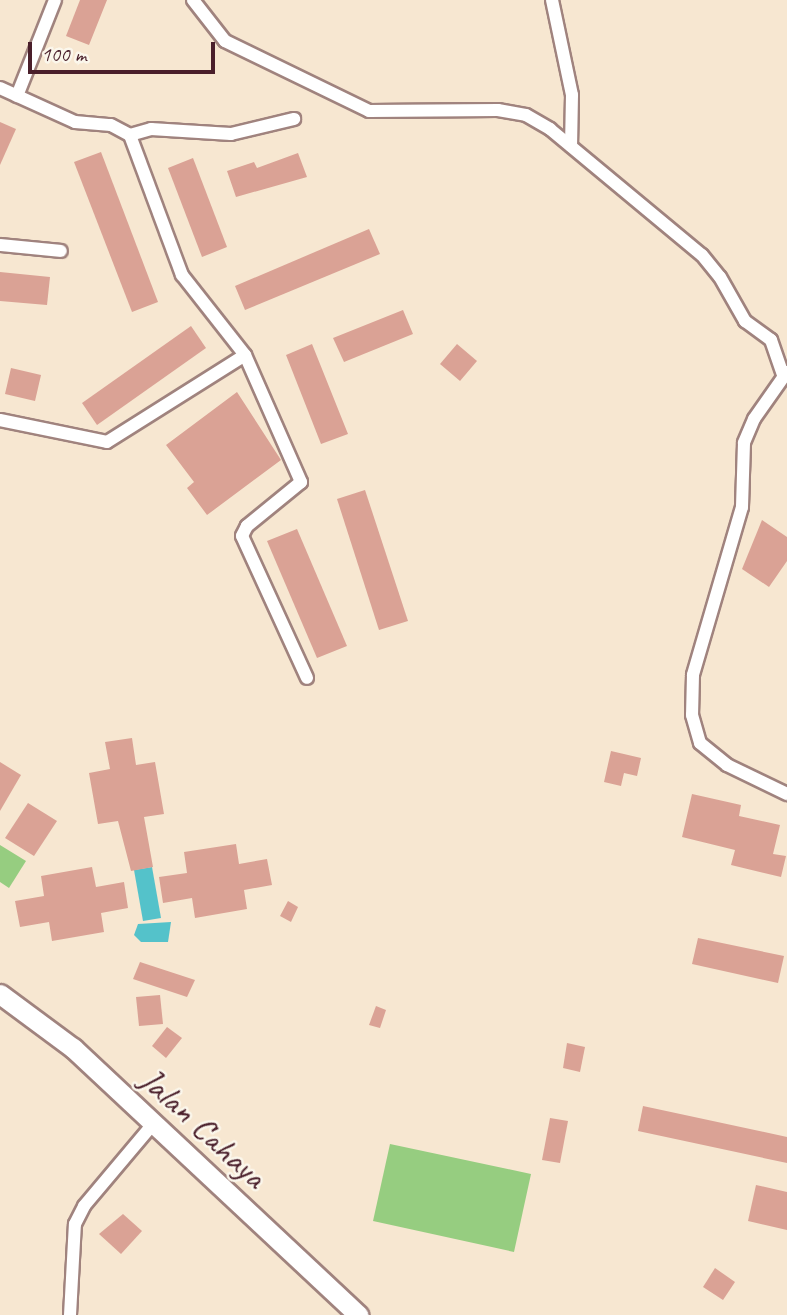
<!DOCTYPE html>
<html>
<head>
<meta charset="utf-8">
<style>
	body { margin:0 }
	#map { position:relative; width:787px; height:1315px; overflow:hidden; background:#f7e7d1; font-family:Caveat,sans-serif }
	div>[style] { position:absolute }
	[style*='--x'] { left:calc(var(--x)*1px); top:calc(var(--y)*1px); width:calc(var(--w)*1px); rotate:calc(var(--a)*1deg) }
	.green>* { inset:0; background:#96cd80 }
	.water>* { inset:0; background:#54c2ca }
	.building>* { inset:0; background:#daa295 }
	.roads { filter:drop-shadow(2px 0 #a0837e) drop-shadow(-2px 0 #a0837e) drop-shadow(0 2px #a0837e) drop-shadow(0 -2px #a0837e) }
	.street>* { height:12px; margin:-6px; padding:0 6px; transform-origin:6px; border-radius:6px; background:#fff }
	.secondary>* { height:19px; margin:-9.5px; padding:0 9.5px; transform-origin:9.5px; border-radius:9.5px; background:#fff }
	span { translate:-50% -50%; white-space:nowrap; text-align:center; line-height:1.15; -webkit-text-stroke:5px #fbf7ec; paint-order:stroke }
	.street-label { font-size:35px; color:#4a1f2b }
	.scale { position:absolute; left:28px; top:42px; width:187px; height:32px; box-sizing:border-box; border:4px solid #4a1f2b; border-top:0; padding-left:9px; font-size:21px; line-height:24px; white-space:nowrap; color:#4a1f2b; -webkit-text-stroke:5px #fbf7ec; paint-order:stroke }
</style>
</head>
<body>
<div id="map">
	<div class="green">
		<i style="clip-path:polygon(0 845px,26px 861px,9px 888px,0 882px)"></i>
		<i style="clip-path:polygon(390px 1144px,531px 1174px,514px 1252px,373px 1221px)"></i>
	</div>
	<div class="water">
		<i style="clip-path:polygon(152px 867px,161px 918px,143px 921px,134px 870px)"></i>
		<i style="clip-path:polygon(171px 922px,168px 942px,141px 942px,134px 935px,138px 924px)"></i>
	</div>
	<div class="building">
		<i style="clip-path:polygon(80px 0,107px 0,89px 45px,66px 36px)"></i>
		<i style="clip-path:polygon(0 122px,16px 129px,0 165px)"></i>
		<i style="clip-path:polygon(101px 152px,158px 302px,132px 312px,74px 162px)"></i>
		<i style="clip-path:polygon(298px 153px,307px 177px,236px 197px,227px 171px,254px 162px,257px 168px)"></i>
		<i style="clip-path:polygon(193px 158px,227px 247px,202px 257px,168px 168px)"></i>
		<i style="clip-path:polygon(369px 229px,380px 254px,245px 310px,235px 286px)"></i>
		<i style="clip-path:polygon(0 272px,50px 277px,47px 305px,0 301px)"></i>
		<i style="clip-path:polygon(403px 310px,413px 334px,344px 362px,333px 338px)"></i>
		<i style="clip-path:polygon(191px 326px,206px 348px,97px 425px,82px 403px)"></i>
		<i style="clip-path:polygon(312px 344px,348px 434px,321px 444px,286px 355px)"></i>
		<i style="clip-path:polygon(457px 344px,477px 361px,460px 381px,440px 364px)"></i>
		<i style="clip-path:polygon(11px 368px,41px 375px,35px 401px,5px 394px)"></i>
		<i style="clip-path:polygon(237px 392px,281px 460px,207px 515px,187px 488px,194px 482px,166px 445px)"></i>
		<i style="clip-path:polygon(365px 490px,408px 621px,379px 630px,337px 499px)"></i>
		<i style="clip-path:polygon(762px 520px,787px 537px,787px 561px,769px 587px,742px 569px)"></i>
		<i style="clip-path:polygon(297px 529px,347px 646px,317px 658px,267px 541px)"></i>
		<i style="clip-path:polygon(132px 738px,136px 765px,155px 762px,164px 814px,144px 817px,153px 867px,131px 871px,118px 821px,98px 824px,89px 773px,110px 769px,105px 742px)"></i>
		<i style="clip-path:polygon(611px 751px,641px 758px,637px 776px,624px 773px,621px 786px,604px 782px)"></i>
		<i style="clip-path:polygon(0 762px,21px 775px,0 811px)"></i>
		<i style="clip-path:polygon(692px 794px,741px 805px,739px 816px,780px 825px,773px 854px,786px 856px,781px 877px,731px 865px,735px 850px,682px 837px)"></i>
		<i style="clip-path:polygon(28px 803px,57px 821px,34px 856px,5px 838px)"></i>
		<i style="clip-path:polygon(236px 844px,239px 864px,267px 859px,272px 885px,244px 890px,247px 909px,195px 918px,192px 898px,163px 903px,159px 877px,187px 873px,184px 852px)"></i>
		<i style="clip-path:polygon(92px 867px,96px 887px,124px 882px,128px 908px,101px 913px,104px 932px,52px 941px,49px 922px,20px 927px,15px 901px,44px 896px,41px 876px)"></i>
		<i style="clip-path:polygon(288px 901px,298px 907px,291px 922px,280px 916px)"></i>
		<i style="clip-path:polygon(698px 938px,784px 956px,778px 983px,692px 964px)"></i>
		<i style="clip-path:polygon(140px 962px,195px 980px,187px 997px,133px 979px)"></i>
		<i style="clip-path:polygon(160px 995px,163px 1024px,139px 1026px,136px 997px)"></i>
		<i style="clip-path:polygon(376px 1006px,386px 1010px,380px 1028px,369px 1025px)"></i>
		<i style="clip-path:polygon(167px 1027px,182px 1038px,166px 1058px,152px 1046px)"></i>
		<i style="clip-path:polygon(567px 1043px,585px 1047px,580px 1072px,563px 1068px)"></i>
		<i style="clip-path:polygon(643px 1106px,787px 1137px,787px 1163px,638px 1131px)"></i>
		<i style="clip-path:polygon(550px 1118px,568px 1121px,560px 1163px,542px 1160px)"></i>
		<i style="clip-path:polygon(756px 1185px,787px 1192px,787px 1230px,748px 1221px)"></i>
		<i style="clip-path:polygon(123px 1214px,142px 1231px,121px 1254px,99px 1234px)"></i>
		<i style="clip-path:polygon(715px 1268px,735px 1282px,723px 1300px,703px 1287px)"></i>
	</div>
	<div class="roads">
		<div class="street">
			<i style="--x:193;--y:0;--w:52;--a:52"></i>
			<i style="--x:225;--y:41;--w:160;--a:25.9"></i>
			<i style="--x:369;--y:111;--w:129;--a:-0.4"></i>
			<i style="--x:498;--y:110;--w:28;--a:10"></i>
			<i style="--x:526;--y:115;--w:28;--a:30"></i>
			<i style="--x:550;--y:129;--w:197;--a:39.7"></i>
			<i style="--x:702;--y:255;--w:28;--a:51"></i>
			<i style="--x:720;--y:277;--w:51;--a:60.4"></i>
			<i style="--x:745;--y:321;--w:32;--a:36"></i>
			<i style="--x:771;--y:340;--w:36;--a:71"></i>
			<i style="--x:552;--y:0;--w:97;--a:78.1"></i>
			<i style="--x:572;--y:95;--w:51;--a:91.1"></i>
			<i style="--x:0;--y:88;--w:82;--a:24.4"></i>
			<i style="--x:75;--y:122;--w:36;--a:5"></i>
			<i style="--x:111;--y:125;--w:21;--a:28"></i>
			<i style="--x:130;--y:135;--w:22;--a:-16"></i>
			<i style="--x:151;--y:129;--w:80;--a:3.6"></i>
			<i style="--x:231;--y:134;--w:65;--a:-13.4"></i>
			<i style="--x:17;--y:96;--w:103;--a:-68.4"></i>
			<i style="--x:0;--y:245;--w:61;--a:5.6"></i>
			<i style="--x:245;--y:355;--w:139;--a:66.2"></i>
			<i style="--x:301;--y:482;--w:70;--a:140.8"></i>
			<i style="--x:247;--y:526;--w:11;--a:117"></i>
			<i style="--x:242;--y:536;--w:156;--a:65.4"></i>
			<i style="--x:787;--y:372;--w:57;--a:125.1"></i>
			<i style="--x:754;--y:419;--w:26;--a:113"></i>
			<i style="--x:744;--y:443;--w:64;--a:91.8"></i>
			<i style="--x:742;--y:507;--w:175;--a:106.3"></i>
			<i style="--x:693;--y:675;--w:40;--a:91.4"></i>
			<i style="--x:692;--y:715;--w:29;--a:74"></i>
			<i style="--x:700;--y:743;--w:35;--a:39"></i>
			<i style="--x:727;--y:765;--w:67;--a:25.8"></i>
			<i style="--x:0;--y:420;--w:109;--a:11.6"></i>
			<i style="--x:107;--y:442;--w:163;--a:-32.2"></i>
			<i style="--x:245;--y:355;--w:102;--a:-128.2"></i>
			<i style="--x:182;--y:275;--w:149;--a:-110.4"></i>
			<i style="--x:70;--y:1315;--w:91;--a:-86.9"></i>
			<i style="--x:75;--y:1224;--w:20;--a:-63"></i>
			<i style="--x:84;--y:1206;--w:107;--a:-49.9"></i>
		</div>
		<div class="secondary">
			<i style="--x:0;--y:994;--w:91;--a:36.5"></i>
			<i style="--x:73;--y:1048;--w:391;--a:43.1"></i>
		</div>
	</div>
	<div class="street-label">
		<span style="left:203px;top:1128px;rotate:43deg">Jalan Cahaya</span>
	</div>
	<div class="scale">100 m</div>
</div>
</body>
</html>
